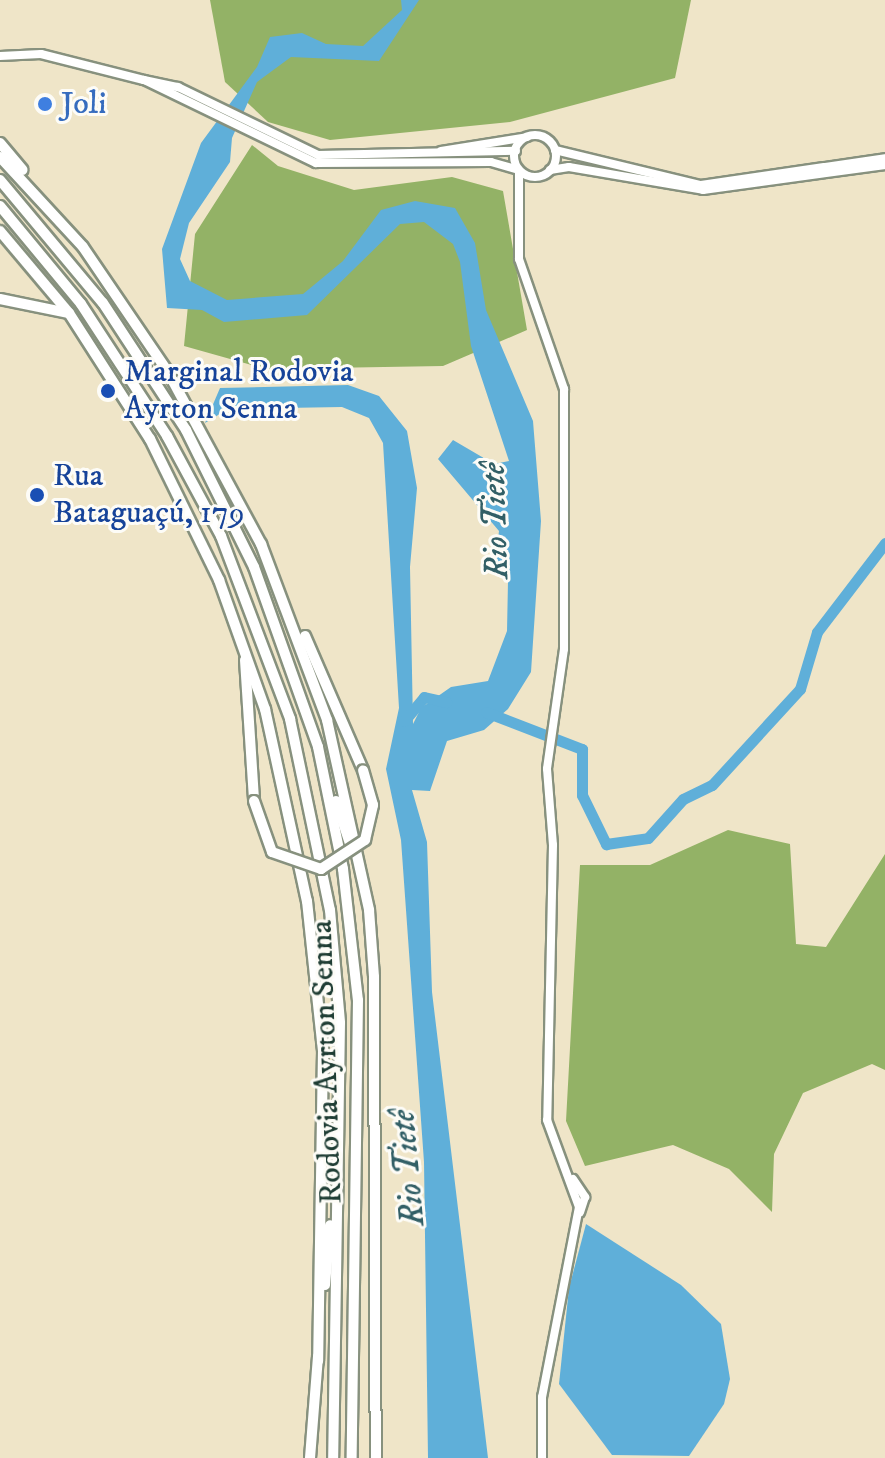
<!DOCTYPE html>
<html>
<head>
<meta charset="utf-8">
<style>
	body { margin:0 }
	#map { position:relative; width:885px; height:1458px; overflow:hidden; background:#efe5c8; font-family:"IM FELL DW Pica",serif }
	div>[style] { position:absolute }
	[style*='--x'] { left:calc(var(--x)*1px); top:calc(var(--y)*1px); width:calc(var(--w)*1px); rotate:calc(var(--a)*1deg) }
	.forest>* { inset:0; background:#93b266 }
	.water>* { inset:0; background:#5fafd9 }
	.river>* { height:11px; margin:-5.5px; padding:0 5.5px; transform-origin:5.5px; border-radius:5.5px; background:#5fafd9 }
	.roads { filter:drop-shadow(2px 0 #87917e) drop-shadow(-2px 0 #87917e) drop-shadow(0 2px #87917e) drop-shadow(0 -2px #87917e) }
	.secondary>* { height:8px; margin:-4px; padding:0 4px; transform-origin:4px; border-radius:4px; background:#fff }
	.secondary>.ring { margin:-4px; padding:0; box-sizing:content-box; background:none; border:8px solid #fff; border-radius:50% }
	.highway>* { height:10px; margin:-5px; padding:0 5px; transform-origin:5px; border-radius:5px; background:#fff }
	.bridges { filter:drop-shadow(2px 0 #87917e) drop-shadow(-2px 0 #87917e) drop-shadow(0 2px #87917e) drop-shadow(0 -2px #87917e) }
	.highway-bridge>* { height:10px; margin:-5px; padding:0 5px; transform-origin:5px; border-radius:5px; background:#fff }
	.dots>* { width:22px; height:22px; translate:-50% -50%; box-sizing:border-box; border:4px solid #fdfcf7; border-radius:50% }
	span { translate:-50% -50%; white-space:nowrap; text-align:center; line-height:1.15; -webkit-text-stroke:6px #fdfcf7; paint-order:stroke }
	.shop-label { font-size:32px; color:#366cbe }
	.left { translate:0 -50%; text-align:left }
	.transit-label { font-size:32px; color:#164399 }
	.street-label { font-size:32px; color:#1f3d34 }
	.water-label { font-size:34px; color:#325f66; font-style:italic }
</style>
</head>
<body>
<div id="map">
	<div class="forest">
		<i style="clip-path:polygon(210px 0,691px 0,675px 78px,510px 122px,330px 140px,268px 122px,225px 82px)"></i>
		<i style="clip-path:polygon(252px 145px,278px 166px,354px 190px,452px 177px,503px 191px,527px 330px,443px 366px,266px 369px,184px 346px,195px 234px)"></i>
		<i style="clip-path:polygon(728px 830px,790px 844px,796px 944px,826px 947px,885px 854px,885px 1070px,872px 1064px,803px 1093px,774px 1154px,772px 1212px,729px 1169px,673px 1145px,585px 1166px,566px 1121px,580px 865px,650px 865px)"></i>
	</div>
	<div class="water">
		<i style="clip-path:polygon(401px 0,419px 0,379px 61px,291px 57px,257px 82px,232px 138px,230px 162px,189px 223px,180px 259px,190px 281px,227px 300px,303px 294px,343px 261px,381px 210px,415px 201px,455px 208px,475px 243px,486px 310px,533px 421px,541px 521px,531px 672px,508px 709px,484px 730px,447px 741px,430px 791px,412px 790px,427px 842px,432px 992px,488px 1458px,428px 1458px,424px 1162px,401px 840px,386px 769px,399px 708px,383px 443px,369px 418px,342px 407px,228px 409px,205px 423px,220px 388px,348px 385px,379px 396px,407px 431px,417px 488px,410px 567px,413px 724px,421px 708px,451px 687px,488px 681px,507px 631px,508px 581px,495px 563px,499px 531px,438px 459px,453px 440px,494px 464px,509px 461px,471px 346px,460px 262px,453px 244px,424px 222px,400px 224px,307px 315px,224px 322px,202px 310px,167px 308px,162px 249px,201px 143px,257px 67px,270px 37px,302px 33px,326px 44px,363px 46px,402px 10px)"></i>
		<i style="clip-path:polygon(586px 1224px,681px 1285px,721px 1324px,730px 1379px,724px 1404px,689px 1456px,612px 1455px,559px 1384px,569px 1288px)"></i>
	</div>
	<div class="river">
		<i style="--x:486;--y:712;--w:103;--a:21.1"></i>
		<i style="--x:582;--y:749;--w:46;--a:90"></i>
		<i style="--x:582;--y:795;--w:55;--a:63.9"></i>
		<i style="--x:606;--y:844;--w:42;--a:-8.1"></i>
		<i style="--x:648;--y:838;--w:52;--a:-48.1"></i>
		<i style="--x:683;--y:799;--w:32;--a:-26"></i>
		<i style="--x:712;--y:785;--w:130;--a:-47.5"></i>
		<i style="--x:800;--y:689;--w:59;--a:-73.4"></i>
		<i style="--x:817;--y:632;--w:112;--a:-52.6"></i>
		<i style="--x:404;--y:721;--w:31;--a:-50"></i>
		<i style="--x:424;--y:697;--w:23;--a:13"></i>
	</div>
	<div class="roads">
		<div class="secondary">
			<i style="--x:0;--y:56;--w:41;--a:-2.8"></i>
			<i style="--x:41;--y:54;--w:106;--a:14.2"></i>
			<i style="--x:144;--y:80;--w:191;--a:25.8"></i>
			<i style="--x:316;--y:163;--w:175;--a:-0.3"></i>
			<i style="--x:491;--y:162;--w:26;--a:16"></i>
			<i style="--x:144;--y:80;--w:35;--a:12"></i>
			<i style="--x:178;--y:87;--w:156;--a:25.9"></i>
			<i style="--x:318;--y:155;--w:198;--a:-1.2"></i>
			<i class="ring" style="left:514px;top:135px;width:34px;height:34px"></i>
			<i style="--x:555;--y:150;--w:150;--a:13.5"></i>
			<i style="--x:701;--y:185;--w:186;--a:-8.3"></i>
			<i style="--x:441;--y:151;--w:87;--a:-9.2"></i>
			<i style="--x:550;--y:170;--w:19;--a:-9"></i>
			<i style="--x:569;--y:167;--w:136;--a:9.7"></i>
			<i style="--x:703;--y:190;--w:184;--a:-7.8"></i>
			<i style="--x:519;--y:172;--w:87;--a:90"></i>
			<i style="--x:519;--y:259;--w:138;--a:70.9"></i>
			<i style="--x:564;--y:389;--w:260;--a:90"></i>
			<i style="--x:564;--y:649;--w:121;--a:98.1"></i>
			<i style="--x:547;--y:769;--w:76;--a:85.5"></i>
			<i style="--x:553;--y:845;--w:275;--a:91.2"></i>
			<i style="--x:547;--y:1120;--w:93;--a:69.8"></i>
			<i style="--x:579;--y:1207;--w:194;--a:101"></i>
			<i style="--x:542;--y:1397;--w:61;--a:90"></i>
			<i style="--x:573;--y:1179;--w:22;--a:56"></i>
			<i style="--x:585;--y:1197;--w:16;--a:108"></i>
		</div>
		<div class="highway">
			<i style="--x:0;--y:143;--w:35;--a:50"></i>
			<i style="--x:0;--y:157;--w:122;--a:47.3"></i>
			<i style="--x:83;--y:247;--w:151;--a:55.8"></i>
			<i style="--x:168;--y:372;--w:196;--a:61.6"></i>
			<i style="--x:261;--y:544;--w:188;--a:69.4"></i>
			<i style="--x:327;--y:720;--w:195;--a:77.5"></i>
			<i style="--x:369;--y:910;--w:67;--a:85.7"></i>
			<i style="--x:374;--y:977;--w:481;--a:89.8"></i>
			<i style="--x:0;--y:180;--w:160;--a:50.1"></i>
			<i style="--x:103;--y:303;--w:152;--a:56.8"></i>
			<i style="--x:186;--y:430;--w:153;--a:63.6"></i>
			<i style="--x:254;--y:567;--w:191;--a:70.4"></i>
			<i style="--x:318;--y:747;--w:125;--a:78.4"></i>
			<i style="--x:343;--y:869;--w:132;--a:83.5"></i>
			<i style="--x:358;--y:1000;--w:458;--a:90.8"></i>
			<i style="--x:0;--y:206;--w:127;--a:50.4"></i>
			<i style="--x:81;--y:304;--w:158;--a:56.9"></i>
			<i style="--x:167;--y:436;--w:114;--a:61.6"></i>
			<i style="--x:221;--y:536;--w:196;--a:69.3"></i>
			<i style="--x:290;--y:719;--w:195;--a:78.2"></i>
			<i style="--x:330;--y:910;--w:113;--a:84.9"></i>
			<i style="--x:340;--y:1023;--w:435;--a:90.9"></i>
			<i style="--x:0;--y:231;--w:107;--a:49.9"></i>
			<i style="--x:69;--y:313;--w:150;--a:57.3"></i>
			<i style="--x:150;--y:439;--w:157;--a:63.9"></i>
			<i style="--x:219;--y:580;--w:137;--a:70.4"></i>
			<i style="--x:265;--y:709;--w:197;--a:77.7"></i>
			<i style="--x:307;--y:901;--w:151;--a:83.9"></i>
			<i style="--x:323;--y:1051;--w:310;--a:90.9"></i>
			<i style="--x:0;--y:299;--w:69;--a:11.6"></i>
			<i style="--x:305;--y:636;--w:146;--a:66.6"></i>
			<i style="--x:245;--y:660;--w:141;--a:86.3"></i>
			<i style="--x:336;--y:801;--w:52;--a:71.9"></i>
			<i style="--x:325;--y:1285;--w:60;--a:-85.2"></i>
			<i style="--x:310;--y:1458;--w:102;--a:-85.5"></i>
		</div>
	</div>
	<div class="bridges">
		<div class="highway-bridge">
			<i style="--x:254;--y:801;--w:54;--a:70.6"></i>
			<i style="--x:272;--y:852;--w:52;--a:19.1"></i>
			<i style="--x:321;--y:869;--w:53;--a:-33.4"></i>
			<i style="--x:365;--y:840;--w:36;--a:-77"></i>
			<i style="--x:373;--y:805;--w:36;--a:-106"></i>
		</div>
	</div>
	<div class="dots">
		<i style="left:45px;top:104px;background:#3f7fe0"></i>
		<i style="left:108px;top:391px;background:#1a4fb4"></i>
		<i style="left:37px;top:495px;background:#1a4fb4"></i>
	</div>
	<div class="shop-label">
		<span class="left" style="left:61px;top:104px">Joli</span>
	</div>
	<div class="transit-label">
		<span class="left" style="left:124px;top:391px">Marginal Rodovia<br>Ayrton Senna</span>
		<span class="left" style="left:53px;top:495px">Rua<br>Bataguaçú, 179</span>
	</div>
	<div class="street-label">
		<span style="left:327px;top:1062px;rotate:-92deg">Rodovia Ayrton Senna</span>
	</div>
	<div class="water-label">
		<span style="left:496px;top:521px;rotate:-92deg">Rio Tietê</span>
		<span style="left:409px;top:1168px;rotate:-95deg">Rio Tietê</span>
	</div>
</div>
</body>
</html>
